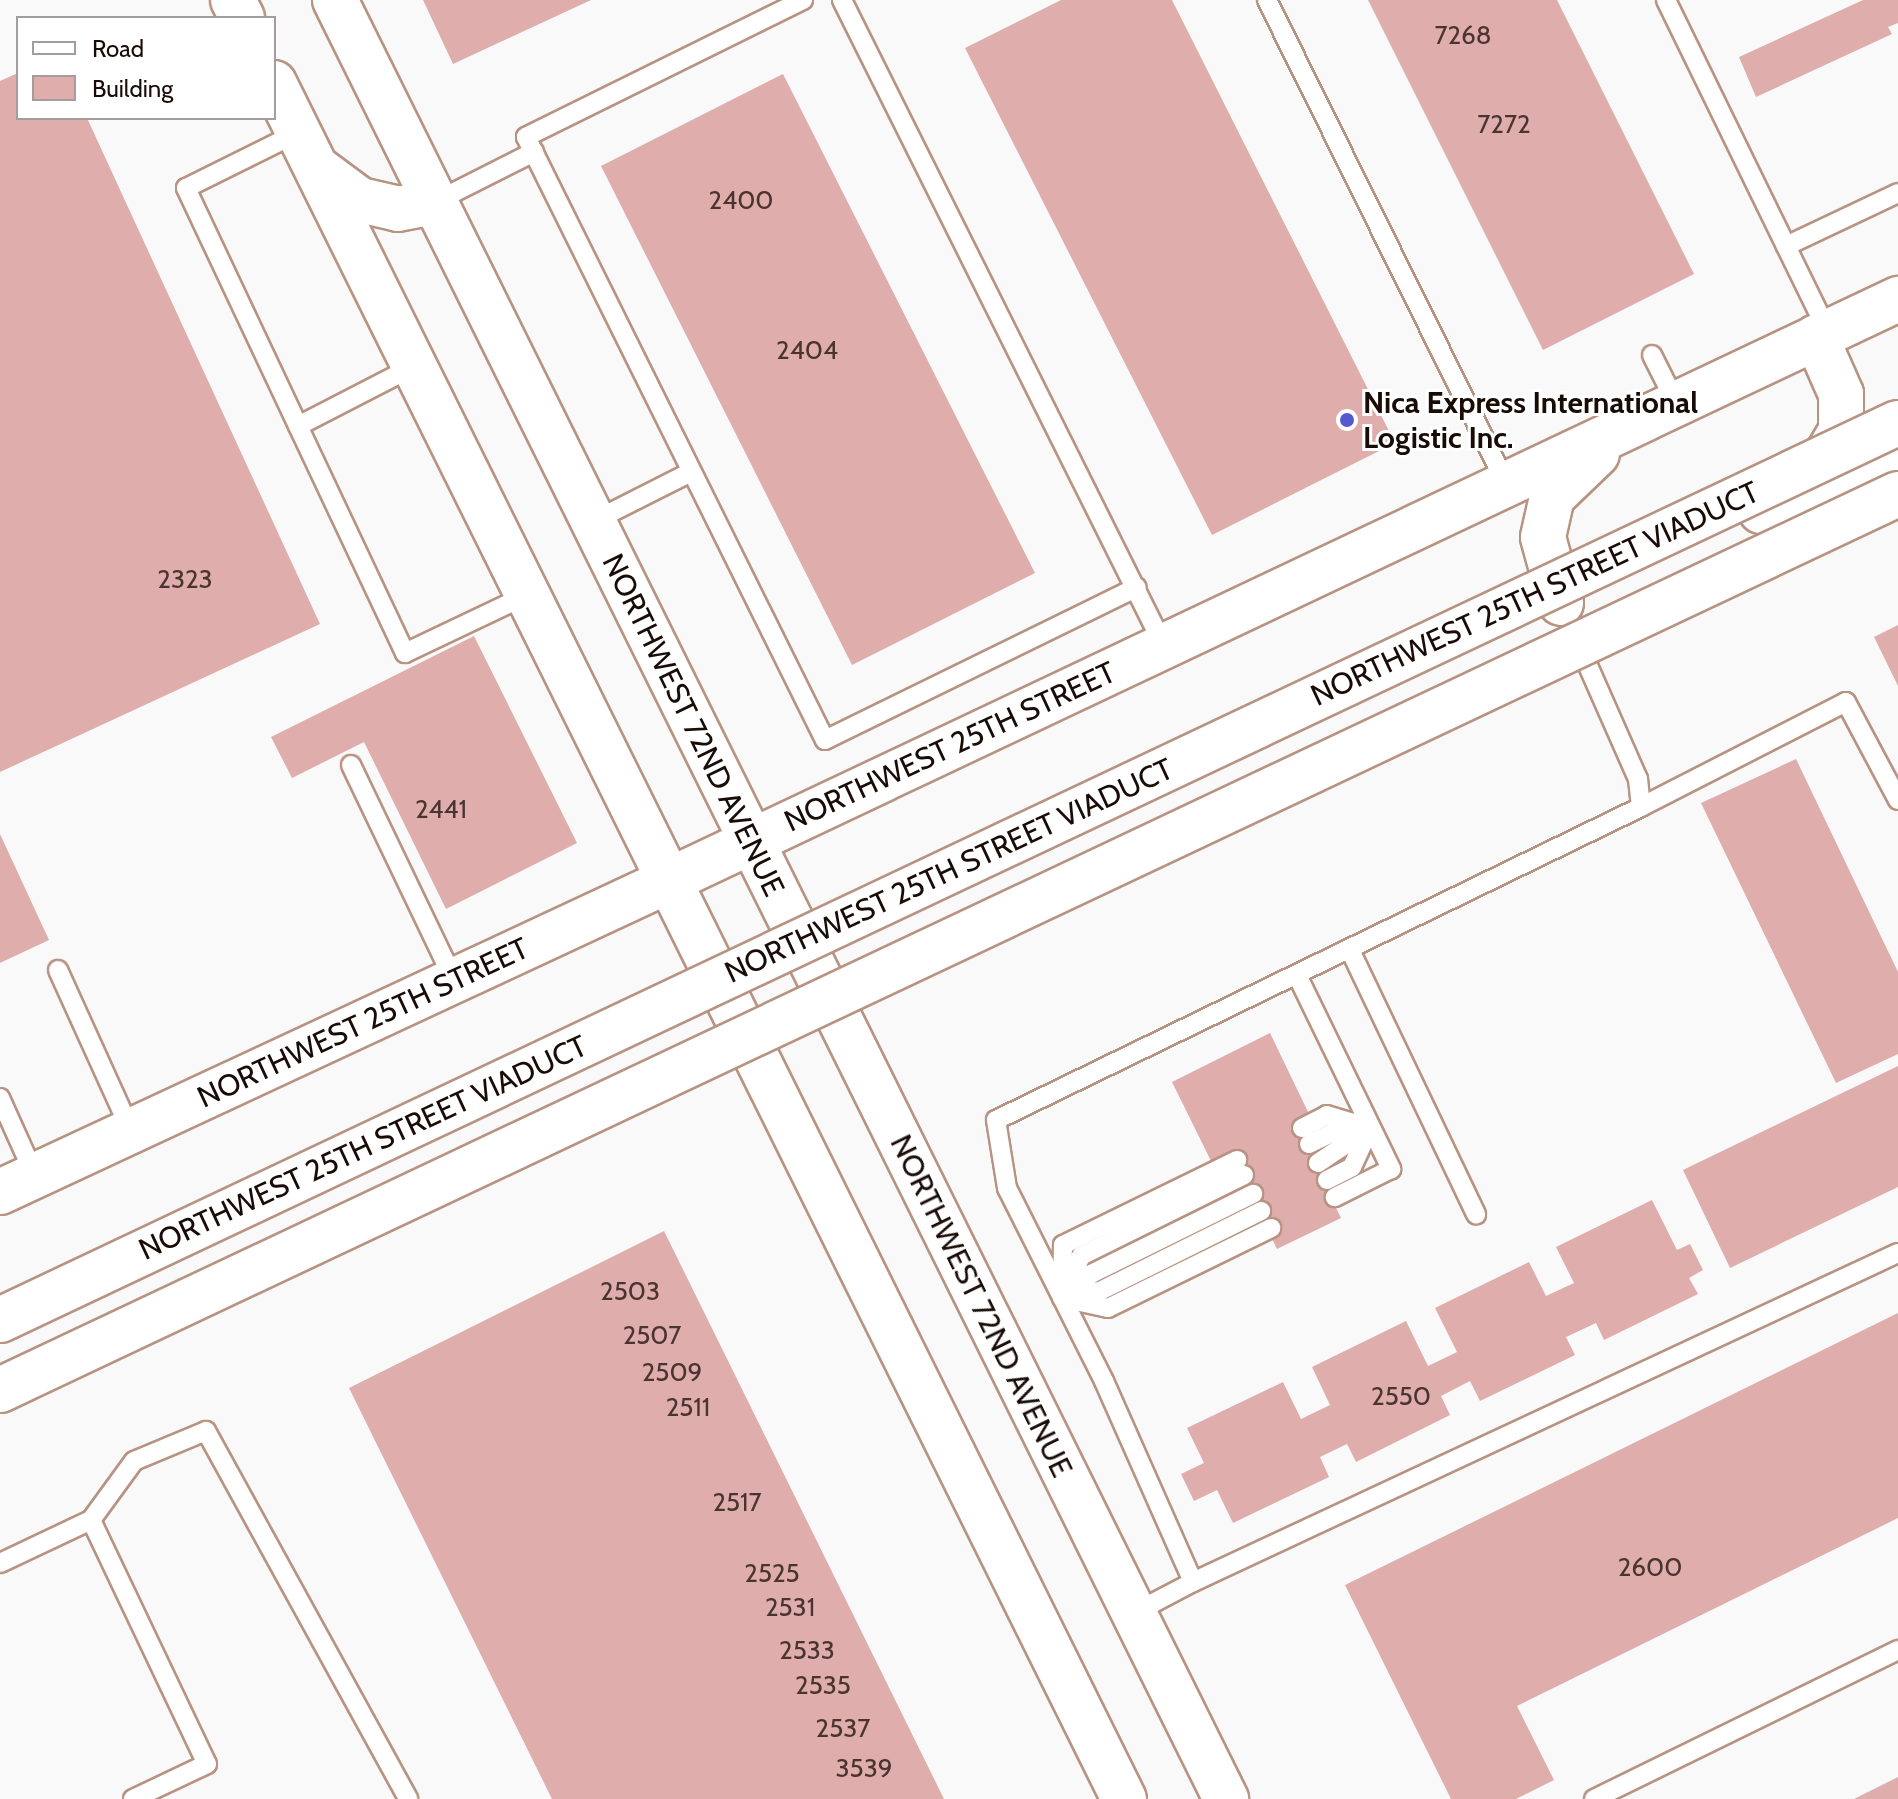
<!DOCTYPE html>
<html>
<head>
<meta charset="utf-8">
<style>
	body { margin:0 }
	#map { position:relative; width:1898px; height:1799px; overflow:hidden; background:#f9f9f9; font-family:Cabin,sans-serif }
	div>[style] { position:absolute }
	[style*='--x'] { left:calc(var(--x)*1px); top:calc(var(--y)*1px); width:calc(var(--w)*1px); rotate:calc(var(--a)*1deg) }
	.building>* { inset:0; background:#deadac }
	.roads { filter:drop-shadow(2px 0 #b79382) drop-shadow(-2px 0 #b79382) drop-shadow(0 2px #b79382) drop-shadow(0 -2px #b79382) }
	.service>* { height:18px; margin:-9px; padding:0 9px; transform-origin:9px; border-radius:9px; background:#fff }
	.tertiary>* { height:44px; margin:-22px; padding:0 22px; transform-origin:22px; border-radius:22px; background:#fff }
	.secondary>* { height:44px; margin:-22px; padding:0 22px; transform-origin:22px; border-radius:22px; background:#fff }
	.bridges { filter:drop-shadow(2px 0 #b79382) drop-shadow(-2px 0 #b79382) drop-shadow(0 2px #b79382) drop-shadow(0 -2px #b79382) }
	.secondary-bridge>* { height:44px; margin:-22px; padding:0 22px; transform-origin:22px; border-radius:22px; background:#fff }
	.dots>* { width:22px; height:22px; translate:-50% -50%; box-sizing:border-box; border:4px solid #fff; border-radius:50% }
	span { translate:-50% -50%; white-space:nowrap; text-align:center; line-height:1.15; -webkit-text-stroke:6px #fff; paint-order:stroke }
	.number-label { font-size:26px; color:#4a3430 }
	.number-label span { -webkit-text-stroke-width:0 }
	.poi-label { font-size:30px; color:#190c07; font-weight:700 }
	.left { translate:0 -50%; text-align:left }
	.street-label { font-size:30px; color:#190c07 }
	.legend { position:absolute; left:16px; top:16px; width:260px; height:104px; box-sizing:border-box; background:#fff; border:2px solid #a39e9c; margin:0; padding:10px 14px; list-style:none; font-size:24px; color:#190c07 }
	.legend li { display:flex; align-items:center; gap:16px; height:40px }
	.legend b { width:40px; border:2px solid #a39e9c }
</style>
</head>
<body>
<div id="map">
	<div class="building">
		<i style="clip-path:polygon(423px 0,591px 0,453px 64px)"></i>
		<i style="clip-path:polygon(1061px 0,1172px 0,1395px 443px,1212px 535px,965px 48px)"></i>
		<i style="clip-path:polygon(1368px 0,1557px 0,1694px 274px,1543px 350px)"></i>
		<i style="clip-path:polygon(1863px 0,1898px 0,1898px 23px,1888px 27px,1892px 34px,1756px 97px,1739px 57px)"></i>
		<i style="clip-path:polygon(18px 73px,18px 118px,87px 118px,320px 624px,0 772px,0 81px)"></i>
		<i style="clip-path:polygon(783px 74px,1035px 573px,852px 665px,601px 166px)"></i>
		<i style="clip-path:polygon(1898px 625px,1898px 686px,1874px 637px)"></i>
		<i style="clip-path:polygon(474px 636px,577px 843px,446px 909px,364px 742px,292px 778px,271px 737px)"></i>
		<i style="clip-path:polygon(1796px 759px,1898px 972px,1898px 1054px,1836px 1083px,1701px 803px)"></i>
		<i style="clip-path:polygon(0 834px,49px 940px,0 963px)"></i>
		<i style="clip-path:polygon(1270px 1033px,1310px 1116px,1295px 1124px,1341px 1218px,1277px 1249px,1231px 1155px,1213px 1165px,1172px 1082px)"></i>
		<i style="clip-path:polygon(1898px 1066px,1898px 1187px,1730px 1268px,1683px 1170px)"></i>
		<i style="clip-path:polygon(1652px 1200px,1677px 1250px,1690px 1244px,1703px 1270px,1689px 1278px,1698px 1294px,1604px 1340px,1596px 1323px,1566px 1337px,1575px 1355px,1480px 1401px,1470px 1381px,1441px 1396px,1450px 1415px,1356px 1462px,1347px 1444px,1320px 1457px,1329px 1477px,1233px 1523px,1217px 1490px,1194px 1501px,1181px 1474px,1204px 1463px,1187px 1428px,1283px 1382px,1301px 1419px,1330px 1405px,1312px 1367px,1406px 1321px,1428px 1366px,1457px 1352px,1435px 1308px,1529px 1262px,1546px 1296px,1574px 1283px,1556px 1247px)"></i>
		<i style="clip-path:polygon(664px 1231px,944px 1799px,552px 1799px,349px 1388px)"></i>
		<i style="clip-path:polygon(1898px 1313px,1898px 1518px,1517px 1706px,1554px 1780px,1516px 1799px,1451px 1799px,1345px 1585px)"></i>
		<i style="clip-path:polygon(1898px 1777px,1898px 1799px,1854px 1799px)"></i>
	</div>
	<div class="roads">
		<div class="service">
			<i style="--x:803;--y:0;--w:309;--a:153.7"></i>
			<i style="--x:526;--y:137;--w:673;--a:63.63"></i>
			<i style="--x:825;--y:740;--w:347;--a:-26.1"></i>
			<i style="--x:842;--y:0;--w:722;--a:63.51"></i>
			<i style="--x:1267;--y:0;--w:539;--a:63.67"></i>
			<i style="--x:1666;--y:0;--w:369;--a:64"></i>
			<i style="--x:299;--y:132;--w:126;--a:153.6"></i>
			<i style="--x:186;--y:188;--w:514;--a:64.78"></i>
			<i style="--x:405;--y:653;--w:135;--a:-25.4"></i>
			<i style="--x:435;--y:202;--w:111;--a:-26.8"></i>
			<i style="--x:1786;--y:246;--w:124;--a:-25.3"></i>
			<i style="--x:1652;--y:355;--w:54;--a:63.4"></i>
			<i style="--x:298;--y:426;--w:131;--a:-27.3"></i>
			<i style="--x:594;--y:521;--w:109;--a:-26.8"></i>
			<i style="--x:1578;--y:643;--w:149;--a:66.2"></i>
			<i style="--x:1638;--y:779;--w:28;--a:84"></i>
			<i style="--x:351;--y:765;--w:238;--a:64.4"></i>
			<i style="--x:1898;--y:800;--w:111;--a:-118"></i>
			<i style="--x:1846;--y:702;--w:230;--a:152.9"></i>
			<i style="--x:1641;--y:807;--w:717;--a:154.11"></i>
			<i style="--x:996;--y:1120;--w:69;--a:80.8"></i>
			<i style="--x:1007;--y:1188;--w:216;--a:63.3"></i>
			<i style="--x:1104;--y:1381;--w:220;--a:66.1"></i>
			<i style="--x:1193;--y:1582;--w:778;--a:-25.02"></i>
			<i style="--x:1350;--y:950;--w:293;--a:64.5"></i>
			<i style="--x:58;--y:970;--w:177;--a:65.6"></i>
			<i style="--x:1297;--y:975;--w:216;--a:64.1"></i>
			<i style="--x:1391;--y:1169;--w:63;--a:153.4"></i>
			<i style="--x:0;--y:1098;--w:85;--a:65.8"></i>
			<i style="--x:1302;--y:1128;--w:28;--a:-27"></i>
			<i style="--x:1327;--y:1115;--w:45;--a:16.8"></i>
			<i style="--x:1309;--y:1144;--w:28;--a:-26"></i>
			<i style="--x:1334;--y:1132;--w:25;--a:-7"></i>
			<i style="--x:1318;--y:1163;--w:55;--a:-34"></i>
			<i style="--x:1327;--y:1180;--w:28;--a:-27"></i>
			<i style="--x:1352;--y:1167;--w:43;--a:-65.2"></i>
			<i style="--x:1065;--y:1292;--w:39;--a:-66"></i>
			<i style="--x:1081;--y:1256;--w:182;--a:-26.4"></i>
			<i style="--x:1067;--y:1293;--w:31;--a:-38"></i>
			<i style="--x:1091;--y:1274;--w:181;--a:-26.3"></i>
			<i style="--x:1062;--y:1295;--w:50;--a:-88.9"></i>
			<i style="--x:1063;--y:1245;--w:194;--a:-26"></i>
			<i style="--x:1072;--y:1296;--w:28;--a:-10"></i>
			<i style="--x:1100;--y:1291;--w:180;--a:-26.4"></i>
			<i style="--x:1062;--y:1298;--w:47;--a:12.3"></i>
			<i style="--x:1108;--y:1308;--w:182;--a:-26.1"></i>
			<i style="--x:91;--y:1520;--w:73;--a:-53.9"></i>
			<i style="--x:134;--y:1461;--w:78;--a:-22.6"></i>
			<i style="--x:206;--y:1431;--w:420;--a:61.2"></i>
			<i style="--x:0;--y:1563;--w:101;--a:-25.3"></i>
			<i style="--x:91;--y:1520;--w:270;--a:64.6"></i>
			<i style="--x:207;--y:1764;--w:82;--a:154.7"></i>
			<i style="--x:1134;--y:1613;--w:67;--a:-27.7"></i>
			<i style="--x:1594;--y:1799;--w:339;--a:-26.1"></i>
		</div>
		<div class="tertiary">
			<i style="--x:0;--y:1192;--w:739;--a:-24.97"></i>
		</div>
		<div class="secondary">
			<i style="--x:233;--y:0;--w:20;--a:63"></i>
			<i style="--x:335;--y:0;--w:2008;--a:63.65"></i>
			<i style="--x:274;--y:83;--w:1915;--a:63.65"></i>
			<i style="--x:318;--y:169;--w:52;--a:36.4"></i>
			<i style="--x:360;--y:200;--w:39;--a:13"></i>
			<i style="--x:398;--y:209;--w:38;--a:-11"></i>
			<i style="--x:1813;--y:478;--w:55;--a:-59.2"></i>
			<i style="--x:1841;--y:431;--w:37;--a:-90"></i>
			<i style="--x:1841;--y:394;--w:62;--a:-113.7"></i>
			<i style="--x:1761;--y:511;--w:151;--a:-24.7"></i>
			<i style="--x:1561;--y:603;--w:68;--a:-105.3"></i>
			<i style="--x:1543;--y:537;--w:41;--a:-77.3"></i>
			<i style="--x:1552;--y:497;--w:62;--a:-43.7"></i>
			<i style="--x:670;--y:880;--w:1359;--a:-25.32"></i>
		</div>
	</div>
	<div class="bridges">
		<div class="secondary-bridge">
			<i style="--x:0;--y:1320;--w:2099;--a:-25.3"></i>
			<i style="--x:0;--y:1390;--w:2099;--a:-25.27"></i>
		</div>
	</div>
	<div class="dots">
		<i style="left:1347px;top:420px;background:#5558cf"></i>
	</div>
	<div class="number-label">
		<span style="left:1463px;top:36px">7268</span>
		<span style="left:1504px;top:125px">7272</span>
		<span style="left:741px;top:201px">2400</span>
		<span style="left:807px;top:351px">2404</span>
		<span style="left:185px;top:580px">2323</span>
		<span style="left:441px;top:810px">2441</span>
		<span style="left:630px;top:1292px">2503</span>
		<span style="left:652px;top:1336px">2507</span>
		<span style="left:672px;top:1373px">2509</span>
		<span style="left:1401px;top:1397px">2550</span>
		<span style="left:688px;top:1408px">2511</span>
		<span style="left:737px;top:1503px">2517</span>
		<span style="left:1650px;top:1568px">2600</span>
		<span style="left:772px;top:1574px">2525</span>
		<span style="left:790px;top:1608px">2531</span>
		<span style="left:807px;top:1651px">2533</span>
		<span style="left:823px;top:1686px">2535</span>
		<span style="left:843px;top:1729px">2537</span>
		<span style="left:864px;top:1769px">3539</span>
	</div>
	<div class="poi-label">
		<span class="left" style="left:1363px;top:420px">Nica Express International<br>Logistic Inc.</span>
	</div>
	<div class="street-label">
		<span style="left:1535px;top:594px;rotate:-25deg">NORTHWEST 25TH STREET VIADUCT</span>
		<span style="left:693px;top:725px;rotate:64deg">NORTHWEST 72ND AVENUE</span>
		<span style="left:950px;top:747px;rotate:-25deg">NORTHWEST 25TH STREET</span>
		<span style="left:949px;top:871px;rotate:-25deg">NORTHWEST 25TH STREET VIADUCT</span>
		<span style="left:363px;top:1023px;rotate:-25deg">NORTHWEST 25TH STREET</span>
		<span style="left:363px;top:1148px;rotate:-25deg">NORTHWEST 25TH STREET VIADUCT</span>
		<span style="left:981px;top:1306px;rotate:64deg">NORTHWEST 72ND AVENUE</span>
	</div>
	<ul class="legend">
	<li><b style="height:10px;background:#fff"></b>Road</li>
	<li><b style="height:22px;background:#deadac"></b>Building</li>
	</ul>
</div>
</body>
</html>
